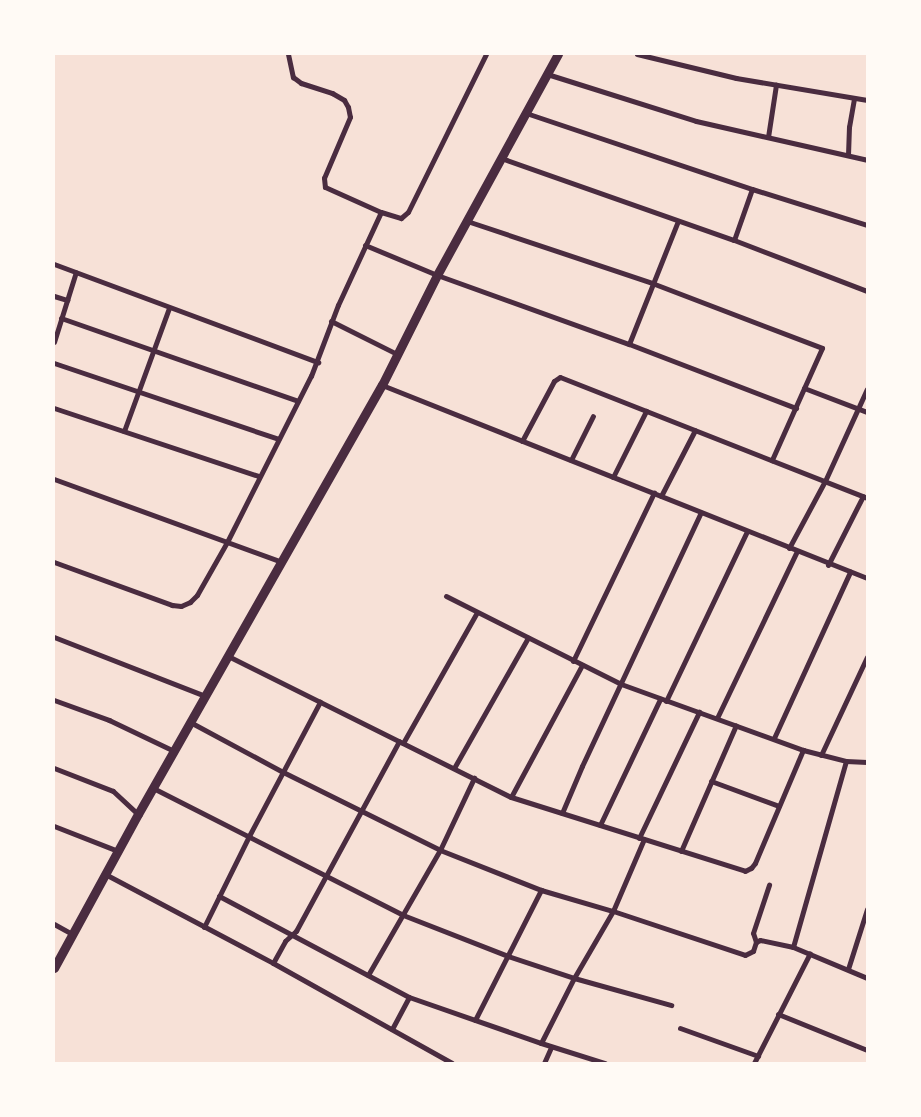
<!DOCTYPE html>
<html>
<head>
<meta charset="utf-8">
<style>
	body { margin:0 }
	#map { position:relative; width:921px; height:1117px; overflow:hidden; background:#f7e1d7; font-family:Figtree,sans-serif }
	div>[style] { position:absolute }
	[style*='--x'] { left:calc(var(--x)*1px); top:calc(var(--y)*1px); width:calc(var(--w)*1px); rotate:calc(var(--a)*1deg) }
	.minor>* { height:5px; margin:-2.5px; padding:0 2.5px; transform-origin:2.5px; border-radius:2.5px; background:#4a2c40 }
	.tertiary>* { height:9px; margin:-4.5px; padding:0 4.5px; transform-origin:4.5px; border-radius:4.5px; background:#4a2c40 }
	span { translate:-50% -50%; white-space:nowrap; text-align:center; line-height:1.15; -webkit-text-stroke:5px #fffaf5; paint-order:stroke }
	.frame { position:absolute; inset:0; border:55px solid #fffaf5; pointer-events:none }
</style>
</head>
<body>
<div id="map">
	<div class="minor">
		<i style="--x:288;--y:54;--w:24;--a:78"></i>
		<i style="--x:293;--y:77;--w:10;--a:37"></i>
		<i style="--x:301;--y:83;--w:33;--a:18"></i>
		<i style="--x:332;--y:93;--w:14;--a:30"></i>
		<i style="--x:344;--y:100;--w:8;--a:60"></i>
		<i style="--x:348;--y:107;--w:10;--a:79"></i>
		<i style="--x:350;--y:117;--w:66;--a:113.1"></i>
		<i style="--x:324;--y:178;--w:9;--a:84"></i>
		<i style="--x:325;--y:187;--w:61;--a:24.1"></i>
		<i style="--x:381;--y:212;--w:21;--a:17"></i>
		<i style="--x:401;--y:218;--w:9;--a:-41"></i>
		<i style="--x:408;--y:212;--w:176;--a:-63.7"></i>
		<i style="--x:637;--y:54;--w:102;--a:13.6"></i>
		<i style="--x:736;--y:78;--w:133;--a:9.5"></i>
		<i style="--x:547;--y:74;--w:156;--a:17.5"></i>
		<i style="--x:696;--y:121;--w:175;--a:12.8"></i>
		<i style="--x:526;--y:113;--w:238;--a:18.6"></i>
		<i style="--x:752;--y:189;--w:121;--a:17.4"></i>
		<i style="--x:768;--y:137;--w:53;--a:-81.3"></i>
		<i style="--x:848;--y:155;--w:28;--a:-88"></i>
		<i style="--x:849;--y:127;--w:29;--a:-80"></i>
		<i style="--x:501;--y:158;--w:247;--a:19.4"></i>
		<i style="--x:734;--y:240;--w:142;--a:21"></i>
		<i style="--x:467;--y:221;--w:195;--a:18.5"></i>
		<i style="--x:652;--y:283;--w:182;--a:20.9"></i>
		<i style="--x:822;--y:348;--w:123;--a:114.1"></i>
		<i style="--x:734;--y:240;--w:54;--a:-70.6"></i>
		<i style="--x:365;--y:245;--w:78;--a:22.6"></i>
		<i style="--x:437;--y:275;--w:204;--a:19.8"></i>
		<i style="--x:629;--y:344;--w:179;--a:21"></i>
		<i style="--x:54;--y:264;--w:282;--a:20.4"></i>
		<i style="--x:54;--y:296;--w:14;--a:17"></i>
		<i style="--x:61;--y:318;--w:251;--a:19.3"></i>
		<i style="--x:331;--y:321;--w:74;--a:26.6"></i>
		<i style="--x:54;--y:342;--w:73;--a:-72.6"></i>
		<i style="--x:629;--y:344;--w:132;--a:-68.3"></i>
		<i style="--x:54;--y:363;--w:237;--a:18.7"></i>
		<i style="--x:382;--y:385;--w:522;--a:21.7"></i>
		<i style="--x:804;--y:388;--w:67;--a:20.9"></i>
		<i style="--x:54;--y:408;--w:216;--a:18.4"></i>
		<i style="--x:124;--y:431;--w:131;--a:-69.9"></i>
		<i style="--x:522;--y:441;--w:68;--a:-61.9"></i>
		<i style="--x:554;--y:381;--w:7;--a:-34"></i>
		<i style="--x:560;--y:377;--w:330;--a:21.5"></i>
		<i style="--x:571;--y:460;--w:49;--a:-63.4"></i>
		<i style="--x:613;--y:477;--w:74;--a:-63.4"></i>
		<i style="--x:54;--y:479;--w:243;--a:20"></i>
		<i style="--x:661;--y:496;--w:74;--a:-62.7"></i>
		<i style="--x:789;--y:548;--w:76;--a:-61.8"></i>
		<i style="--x:825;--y:481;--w:101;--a:-65.5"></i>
		<i style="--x:54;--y:562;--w:126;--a:20"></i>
		<i style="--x:172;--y:605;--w:9;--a:6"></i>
		<i style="--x:181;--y:606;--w:10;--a:-24"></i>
		<i style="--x:190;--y:602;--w:10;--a:-45"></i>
		<i style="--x:197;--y:595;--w:61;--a:-60.5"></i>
		<i style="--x:227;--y:542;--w:186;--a:-63.2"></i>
		<i style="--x:311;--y:376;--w:76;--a:-69.2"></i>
		<i style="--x:338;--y:305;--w:102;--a:-65.2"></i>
		<i style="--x:828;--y:565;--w:77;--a:-63.1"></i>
		<i style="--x:446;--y:596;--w:196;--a:26.7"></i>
		<i style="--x:621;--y:684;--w:194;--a:19.9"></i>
		<i style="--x:803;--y:750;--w:44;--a:14.3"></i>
		<i style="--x:846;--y:761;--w:21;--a:3"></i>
		<i style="--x:54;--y:637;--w:162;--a:21.3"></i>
		<i style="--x:228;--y:656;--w:316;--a:26.5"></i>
		<i style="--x:511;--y:797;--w:245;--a:17.5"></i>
		<i style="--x:745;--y:871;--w:7;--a:-27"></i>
		<i style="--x:751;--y:868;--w:6;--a:-51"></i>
		<i style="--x:755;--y:863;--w:123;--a:-67"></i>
		<i style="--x:573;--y:661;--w:187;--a:-64.3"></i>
		<i style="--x:54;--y:700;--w:59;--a:20"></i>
		<i style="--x:109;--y:720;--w:72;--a:25.5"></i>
		<i style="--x:666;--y:701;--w:188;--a:-64.5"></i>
		<i style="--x:717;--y:718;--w:185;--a:-64.4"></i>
		<i style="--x:190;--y:722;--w:106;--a:28.3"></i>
		<i style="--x:283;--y:772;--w:175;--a:26.4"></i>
		<i style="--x:440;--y:850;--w:109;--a:21.6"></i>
		<i style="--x:541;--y:890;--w:75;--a:16.3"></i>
		<i style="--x:613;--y:911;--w:139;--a:18.4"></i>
		<i style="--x:745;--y:955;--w:9;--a:-27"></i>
		<i style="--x:753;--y:951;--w:9;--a:-72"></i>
		<i style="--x:756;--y:942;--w:4;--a:-27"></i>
		<i style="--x:760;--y:940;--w:34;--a:12"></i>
		<i style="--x:793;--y:947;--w:80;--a:22.7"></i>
		<i style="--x:774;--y:738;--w:183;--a:-65.4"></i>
		<i style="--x:403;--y:743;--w:150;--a:-60.5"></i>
		<i style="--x:821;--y:755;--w:108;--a:-64.9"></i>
		<i style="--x:54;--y:768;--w:63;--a:21.3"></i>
		<i style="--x:113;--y:791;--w:34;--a:43"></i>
		<i style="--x:454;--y:768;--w:150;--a:-60.4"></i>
		<i style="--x:711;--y:781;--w:72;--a:20.2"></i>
		<i style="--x:153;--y:788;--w:280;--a:26.9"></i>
		<i style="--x:403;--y:915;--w:113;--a:21.3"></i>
		<i style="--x:508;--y:956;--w:70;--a:18.4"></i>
		<i style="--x:574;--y:978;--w:101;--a:15.6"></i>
		<i style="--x:511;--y:797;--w:150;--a:-61.7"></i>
		<i style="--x:562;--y:813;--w:51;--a:-66.9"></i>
		<i style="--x:582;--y:766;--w:280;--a:-64.9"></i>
		<i style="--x:600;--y:825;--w:140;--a:-64.5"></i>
		<i style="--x:54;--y:826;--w:69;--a:21.3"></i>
		<i style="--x:639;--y:838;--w:140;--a:-64.5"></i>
		<i style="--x:681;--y:851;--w:137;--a:-66.4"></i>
		<i style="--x:105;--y:874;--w:190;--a:27.9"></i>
		<i style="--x:273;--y:963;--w:205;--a:29.2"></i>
		<i style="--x:219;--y:896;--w:215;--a:28"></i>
		<i style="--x:409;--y:997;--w:140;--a:19.2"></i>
		<i style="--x:541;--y:1043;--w:67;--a:17.4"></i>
		<i style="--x:54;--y:924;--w:21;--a:29"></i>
		<i style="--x:204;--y:927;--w:102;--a:-63.7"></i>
		<i style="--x:249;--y:836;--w:152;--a:-62.1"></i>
		<i style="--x:756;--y:942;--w:9;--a:-108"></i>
		<i style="--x:753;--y:933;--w:51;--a:-71.6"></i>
		<i style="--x:793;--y:947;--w:193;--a:-74.1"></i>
		<i style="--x:273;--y:963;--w:25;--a:-61"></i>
		<i style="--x:285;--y:941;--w:15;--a:-42"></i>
		<i style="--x:296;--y:931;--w:216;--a:-61.5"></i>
		<i style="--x:848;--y:969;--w:63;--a:-72.4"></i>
		<i style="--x:368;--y:975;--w:144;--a:-60.1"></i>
		<i style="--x:440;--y:850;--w:80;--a:-64.7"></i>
		<i style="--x:778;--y:1014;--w:96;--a:22"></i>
		<i style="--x:475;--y:1020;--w:146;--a:-63.1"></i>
		<i style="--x:680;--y:1028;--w:83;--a:19.7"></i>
		<i style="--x:392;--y:1029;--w:36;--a:-62"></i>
		<i style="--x:541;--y:1043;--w:73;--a:-63.1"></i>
		<i style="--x:574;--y:978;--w:78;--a:-59.8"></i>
		<i style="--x:613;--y:911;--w:78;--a:-66.7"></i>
		<i style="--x:544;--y:1063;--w:17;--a:-66"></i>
		<i style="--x:754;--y:1063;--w:123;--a:-63"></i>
	</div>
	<div class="tertiary">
		<i style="--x:54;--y:968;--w:175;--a:-61.4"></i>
		<i style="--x:138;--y:814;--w:494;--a:-60.4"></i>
		<i style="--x:382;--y:385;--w:123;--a:-63.4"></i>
		<i style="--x:437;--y:275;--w:252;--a:-61.3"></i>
	</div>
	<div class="frame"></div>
</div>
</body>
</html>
